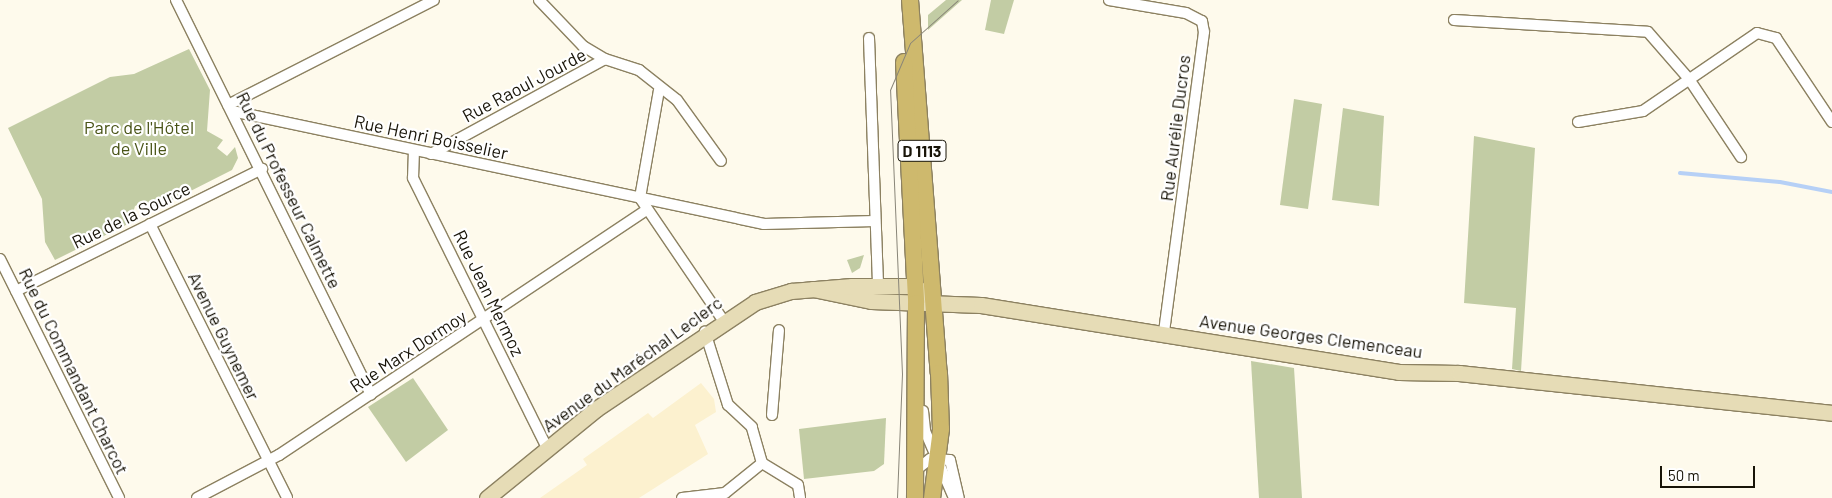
<!DOCTYPE html>
<html>
<head>
<meta charset="utf-8">
<style>
	body { margin:0 }
	#map { position:relative; width:1832px; height:498px; overflow:hidden; background:#fefaec; font-family:Barlow,sans-serif }
	div>[style] { position:absolute }
	[style*='--x'] { left:calc(var(--x)*1px); top:calc(var(--y)*1px); width:calc(var(--w)*1px); rotate:calc(var(--a)*1deg) }
	.built>* { inset:0; background:#fcf1cf }
	.green>* { inset:0; background:#c2cca4 }
	.stream>* { height:4px; margin:-2px; padding:0 2px; transform-origin:2px; border-radius:2px; background:#b6d0f6 }
	.roads { filter:drop-shadow(1px 0 #8c8161) drop-shadow(-1px 0 #8c8161) drop-shadow(0 1px #8c8161) drop-shadow(0 -1px #8c8161) }
	.street>* { height:10px; margin:-5px; padding:0 5px; transform-origin:5px; border-radius:5px; background:#fff }
	.secondary>* { height:15px; margin:-7.5px; padding:0 7.5px; transform-origin:7.5px; border-radius:7.5px; background:#e6dcb6 }
	.primary>* { height:16px; margin:-8px; padding:0 8px; transform-origin:8px; border-radius:8px; background:#ceb96d }
	.tram>* { height:1px; margin:-0.5px; padding:0 0.5px; transform-origin:0.5px; border-radius:0.5px; background:#898578 }
	span { translate:-50% -50%; white-space:nowrap; text-align:center; line-height:1.15; -webkit-text-stroke:4.5px #fff; paint-order:stroke }
	.shield-label span { padding:1px 4px; background:#fff; border:1px solid; border-radius:4px; -webkit-text-stroke-width:0 }
	.shield-label { font-size:16px; color:#181408; font-weight:700 }
	.street-label { font-size:18px; color:#181408 }
	.park-label { font-size:18px; color:#495417 }
	.scale { position:absolute; left:1660px; top:466px; width:95px; height:22px; box-sizing:border-box; border:2px solid #181408; border-top:0; padding-left:6px; font-size:15px; line-height:18px; white-space:nowrap; color:#181408; -webkit-text-stroke:4px #fff; paint-order:stroke }
</style>
</head>
<body>
<div id="map">
	<div class="built">
		<i style="clip-path:polygon(701px 383px,714px 399px,716px 412px,695px 425px,708px 454px,639px 498px,540px 498px,587px 465px,583px 459px,648px 413px,653px 418px)"></i>
	</div>
	<div class="green">
		<i style="clip-path:polygon(946px 0,962px 0,928px 30px,928px 15px)"></i>
		<i style="clip-path:polygon(991px 0,1014px 0,1004px 34px,985px 30px)"></i>
		<i style="clip-path:polygon(189px 49px,210px 90px,207px 131px,223px 140px,217px 148px,227px 156px,235px 147px,238px 158px,232px 170px,159px 207px,143px 203px,135px 206px,130px 223px,55px 260px,45px 242px,42px 199px,8px 128px,110px 77px,134px 74px)"></i>
		<i style="clip-path:polygon(1294px 99px,1322px 104px,1308px 209px,1280px 205px)"></i>
		<i style="clip-path:polygon(1343px 108px,1384px 116px,1379px 206px,1332px 200px)"></i>
		<i style="clip-path:polygon(1474px 136px,1535px 148px,1521px 371px,1512px 369px,1516px 308px,1464px 303px)"></i>
		<i style="clip-path:polygon(864px 255px,860px 268px,852px 273px,847px 260px)"></i>
		<i style="clip-path:polygon(1251px 361px,1294px 368px,1302px 498px,1259px 498px)"></i>
		<i style="clip-path:polygon(413px 378px,448px 430px,406px 462px,368px 407px)"></i>
		<i style="clip-path:polygon(886px 418px,884px 464px,874px 471px,804px 479px,799px 429px)"></i>
	</div>
	<div class="stream">
		<i style="--x:1680;--y:173;--w:100;--a:5.1"></i>
		<i style="--x:1780;--y:182;--w:53;--a:10.9"></i>
	</div>
	<div class="roads">
		<div class="street">
			<i style="--x:176;--y:0;--w:440;--a:63.7"></i>
			<i style="--x:539;--y:0;--w:64;--a:46.3"></i>
			<i style="--x:583;--y:46;--w:26;--a:31"></i>
			<i style="--x:605;--y:59;--w:36;--a:18"></i>
			<i style="--x:639;--y:70;--w:48;--a:38.3"></i>
			<i style="--x:677;--y:100;--w:75;--a:54.2"></i>
			<i style="--x:1109;--y:0;--w:78;--a:9.6"></i>
			<i style="--x:1186;--y:13;--w:18;--a:27"></i>
			<i style="--x:1202;--y:21;--w:11;--a:80"></i>
			<i style="--x:1204;--y:32;--w:304;--a:97.6"></i>
			<i style="--x:1454;--y:20;--w:194;--a:3.5"></i>
			<i style="--x:1648;--y:32;--w:62;--a:48.9"></i>
			<i style="--x:1689;--y:79;--w:94;--a:56.3"></i>
			<i style="--x:869;--y:38;--w:244;--a:87.9"></i>
			<i style="--x:659;--y:90;--w:110;--a:100"></i>
			<i style="--x:640;--y:198;--w:148;--a:55.8"></i>
			<i style="--x:228;--y:105;--w:231;--a:-27"></i>
			<i style="--x:232;--y:111;--w:544;--a:11.99"></i>
			<i style="--x:764;--y:224;--w:111;--a:-1.5"></i>
			<i style="--x:1578;--y:122;--w:66;--a:-9.6"></i>
			<i style="--x:1643;--y:111;--w:138;--a:-34.4"></i>
			<i style="--x:1757;--y:33;--w:20;--a:15"></i>
			<i style="--x:1776;--y:38;--w:101;--a:56.3"></i>
			<i style="--x:414;--y:150;--w:28;--a:92"></i>
			<i style="--x:413;--y:178;--w:301;--a:63.6"></i>
			<i style="--x:431;--y:154;--w:198;--a:-28.6"></i>
			<i style="--x:150;--y:224;--w:306;--a:63.4"></i>
			<i style="--x:0;--y:259;--w:267;--a:63.5"></i>
			<i style="--x:16;--y:291;--w:275;--a:-26.4"></i>
			<i style="--x:923;--y:411;--w:20;--a:84"></i>
			<i style="--x:925;--y:431;--w:73;--a:66.6"></i>
			<i style="--x:772;--y:415;--w:85;--a:-85.3"></i>
			<i style="--x:762;--y:463;--w:42;--a:31.4"></i>
			<i style="--x:798;--y:485;--w:13;--a:81"></i>
			<i style="--x:916;--y:470;--w:18;--a:-38"></i>
			<i style="--x:930;--y:459;--w:20;--a:3"></i>
			<i style="--x:950;--y:460;--w:39;--a:77"></i>
			<i style="--x:197;--y:498;--w:93;--a:-27.7"></i>
			<i style="--x:279;--y:455;--w:441;--a:-33.7"></i>
			<i style="--x:682;--y:498;--w:43;--a:-6.6"></i>
			<i style="--x:725;--y:493;--w:48;--a:-39"></i>
			<i style="--x:762;--y:463;--w:37;--a:-106"></i>
			<i style="--x:752;--y:427;--w:33;--a:-137"></i>
			<i style="--x:728;--y:405;--w:77;--a:-107.5"></i>
		</div>
		<div class="secondary">
			<i style="--x:813;--y:289;--w:59;--a:11.7"></i>
			<i style="--x:871;--y:301;--w:110;--a:2.1"></i>
			<i style="--x:981;--y:305;--w:423;--a:9.1"></i>
			<i style="--x:1399;--y:372;--w:60;--a:1"></i>
			<i style="--x:1459;--y:373;--w:375;--a:6.1"></i>
			<i style="--x:487;--y:498;--w:141;--a:-39.2"></i>
			<i style="--x:596;--y:409;--w:192;--a:-33.9"></i>
			<i style="--x:755;--y:302;--w:38;--a:-17"></i>
			<i style="--x:791;--y:291;--w:61;--a:-4.7"></i>
			<i style="--x:852;--y:286;--w:63;--a:0"></i>
			<i style="--x:915;--y:286;--w:11;--a:38"></i>
		</div>
		<div class="primary">
			<i style="--x:910;--y:0;--w:374;--a:85.6"></i>
			<i style="--x:939;--y:373;--w:56;--a:88"></i>
			<i style="--x:941;--y:429;--w:70;--a:97.4"></i>
			<i style="--x:904;--y:62;--w:241;--a:87.1"></i>
			<i style="--x:916;--y:303;--w:195;--a:90.3"></i>
		</div>
	</div>
	<div class="tram">
		<i style="--x:897;--y:498;--w:124;--a:-87.7"></i>
		<i style="--x:902;--y:374;--w:284;--a:-92.4"></i>
		<i style="--x:890;--y:90;--w:51;--a:-66.9"></i>
		<i style="--x:910;--y:43;--w:64;--a:-41.9"></i>
	</div>
	<div class="shield-label">
		<span style="left:922px;top:151px">D 1113</span>
	</div>
	<div class="street-label">
		<span style="left:524px;top:85px;rotate:-28deg">Rue Raoul Jourde</span>
		<span style="left:1175px;top:128px;rotate:-83deg">Rue Aurélie Ducros</span>
		<span style="left:431px;top:137px;rotate:12deg">Rue Henri Boisselier</span>
		<span style="left:289px;top:190px;rotate:64deg">Rue du Professeur Calmette</span>
		<span style="left:131px;top:215px;rotate:-26deg">Rue de la Source</span>
		<span style="left:489px;top:293px;rotate:64deg">Rue Jean Mermoz</span>
		<span style="left:224px;top:336px;rotate:64deg">Avenue Guynemer</span>
		<span style="left:1311px;top:336px;rotate:8deg">Avenue Georges Clemenceau</span>
		<span style="left:408px;top:351px;rotate:-33deg">Rue Marx Dormoy</span>
		<span style="left:632px;top:364px;rotate:-36deg">Avenue du Maréchal Leclerc</span>
		<span style="left:74px;top:371px;rotate:64deg">Rue du Commandant Charcot</span>
	</div>
	<div class="park-label">
		<span style="left:139px;top:138px">Parc de l'Hôtel<br>de Ville</span>
	</div>
	<div class="scale">50 m</div>
</div>
</body>
</html>
